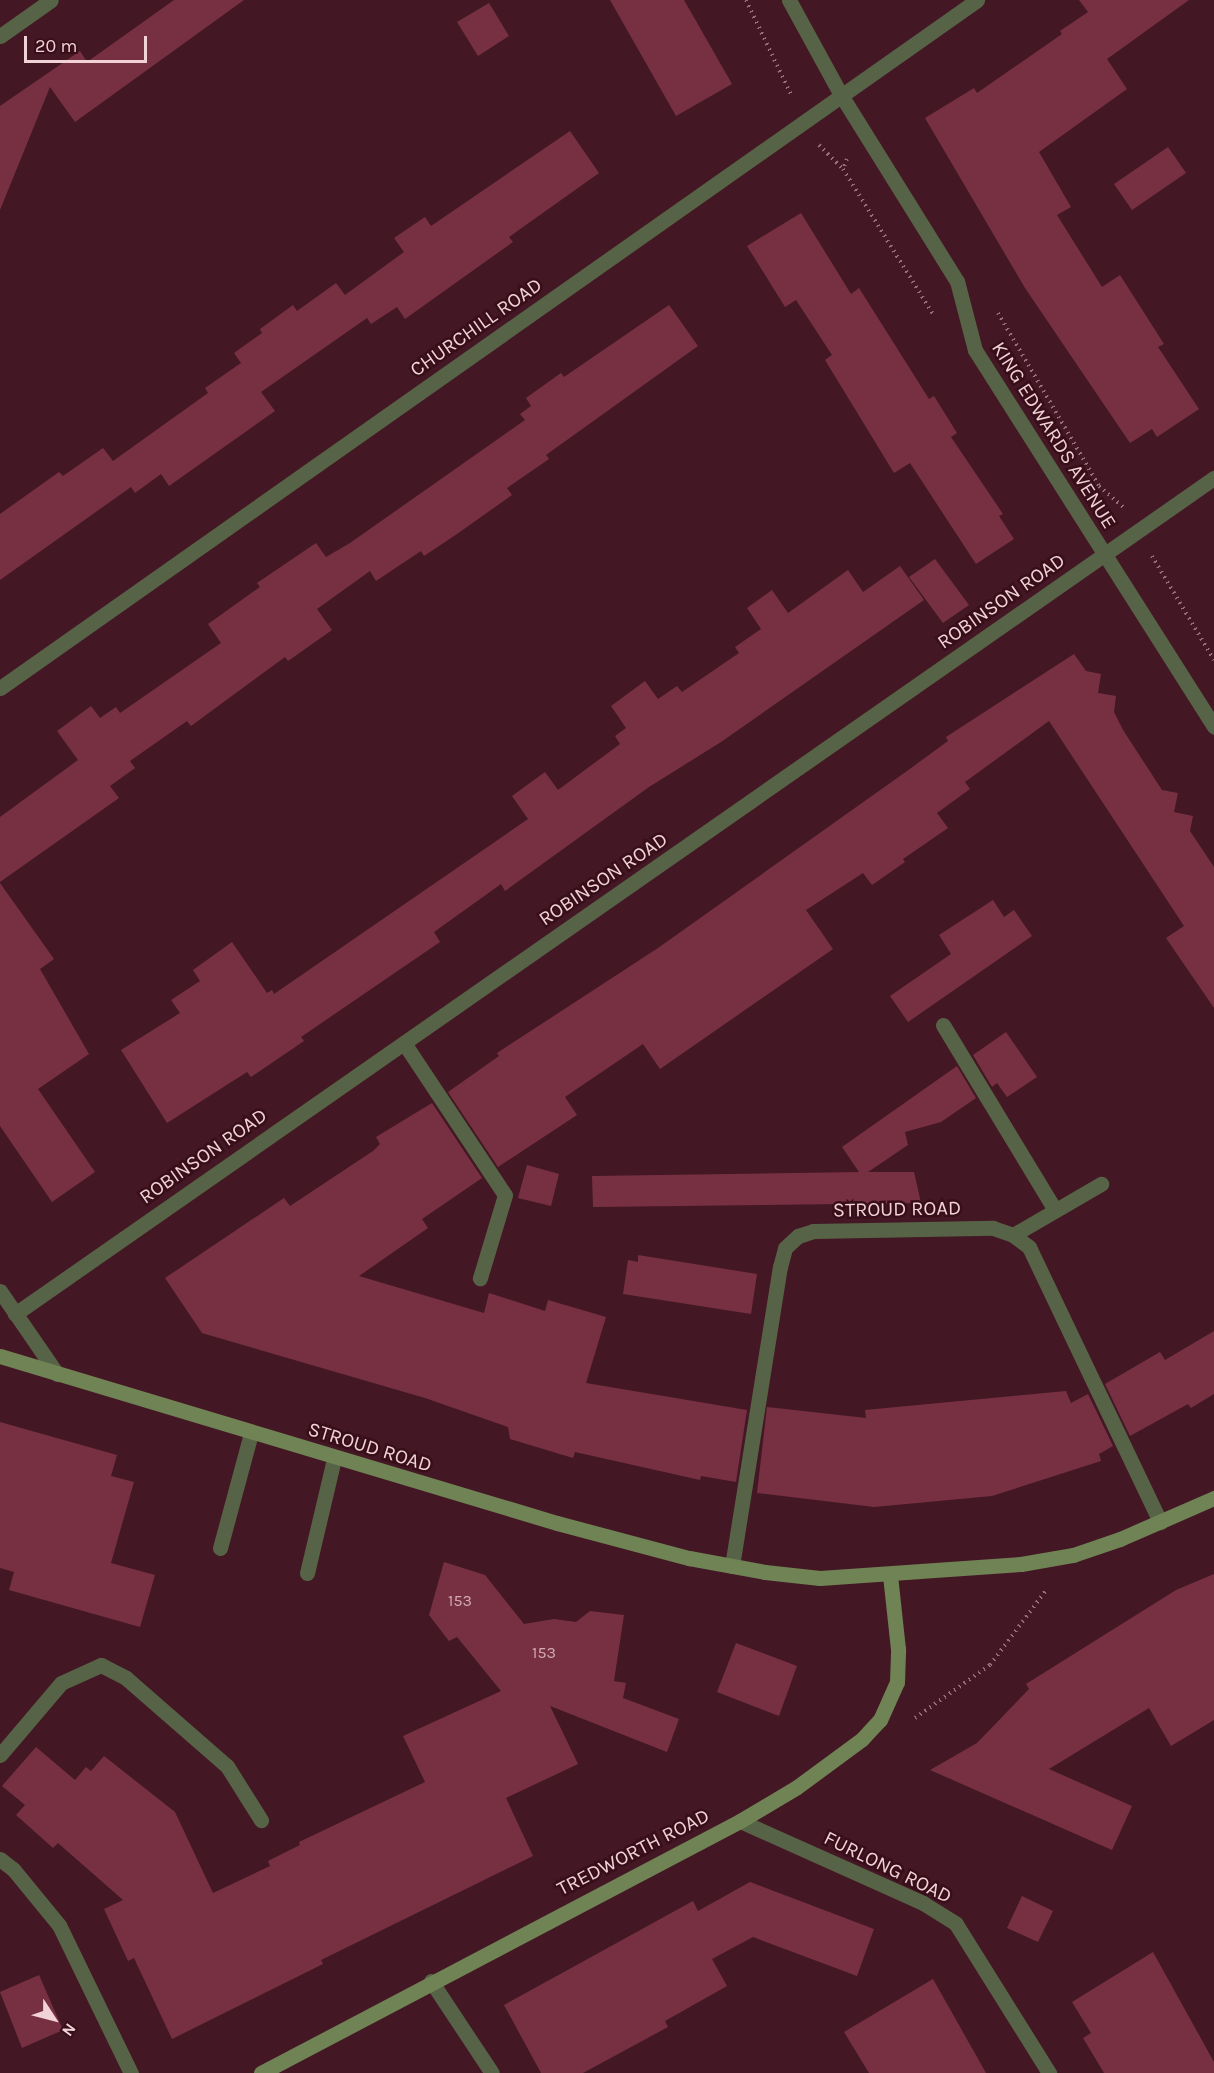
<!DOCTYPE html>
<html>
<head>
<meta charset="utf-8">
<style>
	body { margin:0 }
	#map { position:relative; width:1214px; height:2073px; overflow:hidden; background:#431824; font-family:Karla,sans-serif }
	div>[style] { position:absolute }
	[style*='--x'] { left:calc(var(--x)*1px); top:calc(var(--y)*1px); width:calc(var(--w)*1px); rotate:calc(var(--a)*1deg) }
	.building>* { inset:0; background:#773042 }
	.path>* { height:4px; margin-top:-2px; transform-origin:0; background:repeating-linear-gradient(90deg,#957079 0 1.5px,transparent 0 6px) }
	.lane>* { height:15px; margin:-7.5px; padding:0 7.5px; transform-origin:7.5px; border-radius:7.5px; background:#576346 }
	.street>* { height:15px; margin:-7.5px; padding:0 7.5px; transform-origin:7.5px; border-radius:7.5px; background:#576346 }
	.secondary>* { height:15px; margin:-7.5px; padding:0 7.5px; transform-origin:7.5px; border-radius:7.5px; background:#708355 }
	span { translate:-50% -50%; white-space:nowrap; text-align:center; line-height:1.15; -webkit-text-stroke:5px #380e1a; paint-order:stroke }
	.number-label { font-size:16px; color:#d2aab2 }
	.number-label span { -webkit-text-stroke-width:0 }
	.street-label { font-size:20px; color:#f0d2d7 }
	.north { position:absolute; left:24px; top:1989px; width:60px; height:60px; -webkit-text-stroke:4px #380e1a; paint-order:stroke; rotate:126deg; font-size:16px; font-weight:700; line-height:24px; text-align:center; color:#f0d2d7 }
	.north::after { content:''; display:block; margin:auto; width:21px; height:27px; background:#f0d2d7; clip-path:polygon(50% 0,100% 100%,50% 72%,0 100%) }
	.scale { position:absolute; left:24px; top:36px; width:123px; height:27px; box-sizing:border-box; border:3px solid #f0d2d7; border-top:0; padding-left:8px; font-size:18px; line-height:21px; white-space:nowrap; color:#f0d2d7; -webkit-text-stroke:4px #380e1a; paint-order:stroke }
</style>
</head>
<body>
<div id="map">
	<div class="building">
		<i style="clip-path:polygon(174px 0,244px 0,75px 122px,50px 87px,0 210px,0 106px,80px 51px,87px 62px)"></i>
		<i style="clip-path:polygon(610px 0,684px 0,732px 84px,676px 116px)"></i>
		<i style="clip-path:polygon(1079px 0,1189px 0,1107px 59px,1127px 89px,1039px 152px,1071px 207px,1057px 215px,1102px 287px,1120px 275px,1164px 344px,1158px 347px,1199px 409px,1157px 437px,1152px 429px,1130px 443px,1025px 288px,925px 118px,974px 88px,977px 93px,1062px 34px,1060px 31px,1088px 12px)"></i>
		<i style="clip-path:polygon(489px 3px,509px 36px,478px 56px,457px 22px)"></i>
		<i style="clip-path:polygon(570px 131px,599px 173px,509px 237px,513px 242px,405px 319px,397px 307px,371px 324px,367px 318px,261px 392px,275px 411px,169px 486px,161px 474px,135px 493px,131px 487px,0 580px,0 514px,59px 472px,63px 476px,103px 448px,113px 461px,208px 393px,205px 388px,241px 363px,234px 353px,262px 333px,260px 329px,293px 305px,297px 311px,336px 283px,345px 295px,404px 252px,394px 238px,425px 217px,431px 226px)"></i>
		<i style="clip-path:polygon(1168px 147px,1186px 173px,1132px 210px,1114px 184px)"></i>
		<i style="clip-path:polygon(801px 213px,851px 294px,859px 288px,929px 399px,934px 396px,957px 433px,951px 437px,1003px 514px,999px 516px,1014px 539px,976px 564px,910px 463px,894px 473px,825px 360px,832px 355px,796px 300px,785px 307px,747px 246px)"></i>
		<i style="clip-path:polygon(669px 305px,698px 346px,546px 455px,549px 459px,507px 488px,512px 495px,457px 534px,424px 556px,421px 551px,376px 581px,370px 571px,317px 609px,332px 630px,288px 661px,285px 657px,191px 726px,187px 721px,130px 761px,135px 768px,110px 786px,119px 798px,0 882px,0 817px,78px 760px,57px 731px,91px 706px,100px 718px,116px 707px,120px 713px,221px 643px,208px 624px,260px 587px,257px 583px,316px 543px,326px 557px,350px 543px,525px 420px,520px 414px,531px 406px,526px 398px,561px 373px,564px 377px)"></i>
		<i style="clip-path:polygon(935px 559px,969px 605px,943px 623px,909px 577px)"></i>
		<i style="clip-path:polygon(900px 566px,924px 600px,721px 742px,649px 787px,505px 891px,501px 884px,434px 932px,440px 942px,301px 1037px,304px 1041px,251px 1077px,247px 1072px,167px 1123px,121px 1050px,180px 1013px,171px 1000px,200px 981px,193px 970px,232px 942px,267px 993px,272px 990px,274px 994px,528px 819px,512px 796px,545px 772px,558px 790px,620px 744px,615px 736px,626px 728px,611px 706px,645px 681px,658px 699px,677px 686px,682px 692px,739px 653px,735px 647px,761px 629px,747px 608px,772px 590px,788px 613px,848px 570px,863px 592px)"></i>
		<i style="clip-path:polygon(1074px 654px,1086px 671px,1101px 674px,1098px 693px,1116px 696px,1114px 712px,1123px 730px,1162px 790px,1178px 793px,1174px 812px,1193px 816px,1190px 831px,1214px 867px,1214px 1008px,1166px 938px,1184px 926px,1049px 721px,965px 782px,970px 789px,937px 813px,948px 828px,903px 859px,905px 862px,872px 885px,863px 873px,806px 910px,833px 949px,660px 1069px,643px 1044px,565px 1097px,577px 1115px,498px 1167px,448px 1092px,499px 1056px,497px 1053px,658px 948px,907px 771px,948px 741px,946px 737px)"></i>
		<i style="clip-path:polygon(0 883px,54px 959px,40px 969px,89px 1054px,38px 1089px,95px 1172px,52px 1202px,0 1126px)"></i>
		<i style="clip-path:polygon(993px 900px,1004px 917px,1014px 910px,1032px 936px,908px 1022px,890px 996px,951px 954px,939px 935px)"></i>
		<i style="clip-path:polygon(1006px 1032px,1037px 1077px,1007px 1097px,997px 1083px,992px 1087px,973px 1055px)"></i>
		<i style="clip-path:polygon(957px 1066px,976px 1098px,941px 1122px,905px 1132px,908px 1145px,868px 1172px,914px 1172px,921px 1203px,593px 1207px,592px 1176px,859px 1172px,842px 1147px)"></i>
		<i style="clip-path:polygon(432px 1103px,482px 1178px,422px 1219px,428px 1228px,359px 1276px,484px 1313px,489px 1293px,545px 1311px,548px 1300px,606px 1317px,586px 1383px,747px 1410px,736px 1482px,701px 1476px,700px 1480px,575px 1452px,573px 1458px,510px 1439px,508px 1427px,425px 1398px,202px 1333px,165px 1278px,284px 1198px,290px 1206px,373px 1151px,380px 1144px,376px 1137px)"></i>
		<i style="clip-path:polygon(527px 1165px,559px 1174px,551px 1206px,518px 1198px)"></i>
		<i style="clip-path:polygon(638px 1255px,757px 1274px,751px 1314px,623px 1294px,628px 1260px,638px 1262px)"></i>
		<i style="clip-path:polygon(1214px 1331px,1214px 1394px,1191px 1408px,1188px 1404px,1130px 1436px,1105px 1384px,1160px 1352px,1165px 1360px)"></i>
		<i style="clip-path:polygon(1066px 1391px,1071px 1403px,1088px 1394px,1113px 1446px,1099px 1454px,1101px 1461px,992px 1496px,874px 1507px,757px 1493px,767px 1407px,866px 1418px,865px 1410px)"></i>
		<i style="clip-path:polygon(0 1422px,117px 1455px,111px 1476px,134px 1482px,111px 1563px,155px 1575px,140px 1627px,9px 1590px,14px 1572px,0 1568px)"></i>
		<i style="clip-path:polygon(444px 1562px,485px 1575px,524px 1624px,554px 1619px,576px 1622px,590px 1611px,624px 1615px,614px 1681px,626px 1683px,623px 1698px,679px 1719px,667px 1752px,550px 1706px,578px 1764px,506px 1798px,533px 1856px,321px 1960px,323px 1964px,172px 2039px,134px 1958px,128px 1961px,104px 1909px,123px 1900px,58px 1843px,53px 1848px,16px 1815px,25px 1805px,2px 1786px,36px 1747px,75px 1780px,86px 1767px,91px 1771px,104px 1756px,175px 1812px,213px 1893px,270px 1866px,268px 1861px,300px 1845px,299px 1842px,425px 1782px,403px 1736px,501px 1691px,457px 1637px,449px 1641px,429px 1615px)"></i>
		<i style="clip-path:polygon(1214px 1574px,1214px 1720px,1171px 1746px,1149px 1708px,1049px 1769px,1132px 1806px,1112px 1850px,930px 1770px,977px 1743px,1029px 1689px,1026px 1684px,1176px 1590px)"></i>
		<i style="clip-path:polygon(736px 1643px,797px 1666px,779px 1716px,717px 1692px)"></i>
		<i style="clip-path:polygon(750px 1882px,874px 1929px,857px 1976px,753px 1937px,712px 1959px,727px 1986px,665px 2021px,668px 2027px,583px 2073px,541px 2073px,504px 2005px,693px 1901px,698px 1911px)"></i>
		<i style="clip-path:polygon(1022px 1896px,1053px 1911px,1038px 1942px,1007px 1928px)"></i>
		<i style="clip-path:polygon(1153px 1952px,1214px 2062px,1214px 2073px,1104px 2073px,1083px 2038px,1091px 2033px,1072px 2002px)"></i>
		<i style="clip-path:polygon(39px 1975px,63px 2030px,22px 2048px,0 1992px)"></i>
		<i style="clip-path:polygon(933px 1979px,986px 2073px,869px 2073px,844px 2032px)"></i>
	</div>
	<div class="path">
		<i style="--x:746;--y:0;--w:107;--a:64.6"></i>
		<i style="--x:819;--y:145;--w:34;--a:45"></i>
		<i style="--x:847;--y:159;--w:11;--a:112"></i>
		<i style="--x:843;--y:169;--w:173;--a:58.2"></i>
		<i style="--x:998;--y:313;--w:200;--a:59.7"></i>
		<i style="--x:1099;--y:486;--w:32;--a:41"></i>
		<i style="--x:1152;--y:556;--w:121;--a:59.2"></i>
		<i style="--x:915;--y:1718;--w:92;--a:-35.2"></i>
		<i style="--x:990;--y:1665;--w:95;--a:-53.1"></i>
	</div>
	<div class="lane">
		<i style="--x:943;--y:1025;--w:216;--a:58.8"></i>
		<i style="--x:404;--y:1043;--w:182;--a:56.4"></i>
		<i style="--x:505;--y:1195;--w:87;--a:106.8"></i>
		<i style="--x:1013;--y:1235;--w:102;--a:-30.1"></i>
		<i style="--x:220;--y:1548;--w:119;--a:-74.9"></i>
		<i style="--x:307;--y:1573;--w:117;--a:-76.7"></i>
	</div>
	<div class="street">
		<i style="--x:789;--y:0;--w:108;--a:61.3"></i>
		<i style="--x:841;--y:95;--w:219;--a:58.1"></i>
		<i style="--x:957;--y:281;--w:71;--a:75.4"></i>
		<i style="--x:975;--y:350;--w:446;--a:57.6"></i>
		<i style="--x:0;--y:36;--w:62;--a:-35.2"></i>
		<i style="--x:0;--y:688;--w:1195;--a:-35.15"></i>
		<i style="--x:0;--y:1291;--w:101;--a:55.5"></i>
		<i style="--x:15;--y:1314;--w:1462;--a:-34.89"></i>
		<i style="--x:732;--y:1566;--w:303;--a:-80.9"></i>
		<i style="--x:780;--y:1267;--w:20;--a:-75"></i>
		<i style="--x:785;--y:1248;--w:18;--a:-43"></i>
		<i style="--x:798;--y:1236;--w:16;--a:-18"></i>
		<i style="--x:813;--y:1231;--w:180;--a:-1"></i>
		<i style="--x:993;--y:1228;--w:21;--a:19"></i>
		<i style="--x:1013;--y:1235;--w:20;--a:37"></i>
		<i style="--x:1029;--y:1247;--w:305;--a:64.5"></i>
		<i style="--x:0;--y:1755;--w:94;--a:-49.7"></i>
		<i style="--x:61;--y:1683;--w:44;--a:-24.2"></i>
		<i style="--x:101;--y:1665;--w:28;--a:27"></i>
		<i style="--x:126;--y:1678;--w:134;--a:41.1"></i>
		<i style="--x:227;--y:1766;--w:64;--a:57.8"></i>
		<i style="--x:740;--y:1821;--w:201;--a:24.1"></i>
		<i style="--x:923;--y:1903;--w:39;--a:32"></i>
		<i style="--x:956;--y:1924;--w:176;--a:58"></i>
		<i style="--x:0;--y:1859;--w:16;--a:38"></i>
		<i style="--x:13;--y:1869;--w:72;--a:50.6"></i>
		<i style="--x:59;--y:1925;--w:165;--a:64.1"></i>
		<i style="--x:431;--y:1981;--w:110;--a:56.5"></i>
	</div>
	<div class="secondary">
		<i style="--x:0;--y:1356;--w:581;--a:16.69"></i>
		<i style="--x:557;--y:1523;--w:137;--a:14.9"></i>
		<i style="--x:689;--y:1558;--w:77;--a:10.4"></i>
		<i style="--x:765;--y:1572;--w:55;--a:6.2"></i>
		<i style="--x:820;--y:1578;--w:201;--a:-4"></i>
		<i style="--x:1021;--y:1564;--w:53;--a:-9.8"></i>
		<i style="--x:1073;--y:1555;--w:50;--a:-18.8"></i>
		<i style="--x:1120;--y:1539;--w:103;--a:-23.6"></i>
		<i style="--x:261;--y:2073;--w:541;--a:-27.75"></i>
		<i style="--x:740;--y:1821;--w:66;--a:-30.8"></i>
		<i style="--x:797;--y:1787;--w:81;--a:-36.4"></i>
		<i style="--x:862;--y:1739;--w:26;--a:-47"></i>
		<i style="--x:880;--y:1720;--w:42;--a:-65.9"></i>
		<i style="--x:897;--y:1682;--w:33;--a:-88"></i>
		<i style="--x:898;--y:1649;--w:74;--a:-96.2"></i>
	</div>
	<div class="number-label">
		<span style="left:460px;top:1601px">153</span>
		<span style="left:544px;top:1653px">153</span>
	</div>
	<div class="street-label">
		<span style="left:476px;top:327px;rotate:-35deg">CHURCHILL ROAD</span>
		<span style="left:1054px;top:435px;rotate:58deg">KING EDWARDS AVENUE</span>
		<span style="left:1001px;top:601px;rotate:-35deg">ROBINSON ROAD</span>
		<span style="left:603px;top:879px;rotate:-34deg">ROBINSON ROAD</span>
		<span style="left:203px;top:1156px;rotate:-35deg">ROBINSON ROAD</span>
		<span style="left:897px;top:1209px;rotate:-1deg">STROUD ROAD</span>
		<span style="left:370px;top:1447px;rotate:17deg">STROUD ROAD</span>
		<span style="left:633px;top:1852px;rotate:-27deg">TREDWORTH ROAD</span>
		<span style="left:888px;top:1867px;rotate:26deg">FURLONG ROAD</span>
	</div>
	<div class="north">N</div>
	<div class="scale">20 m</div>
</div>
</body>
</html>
